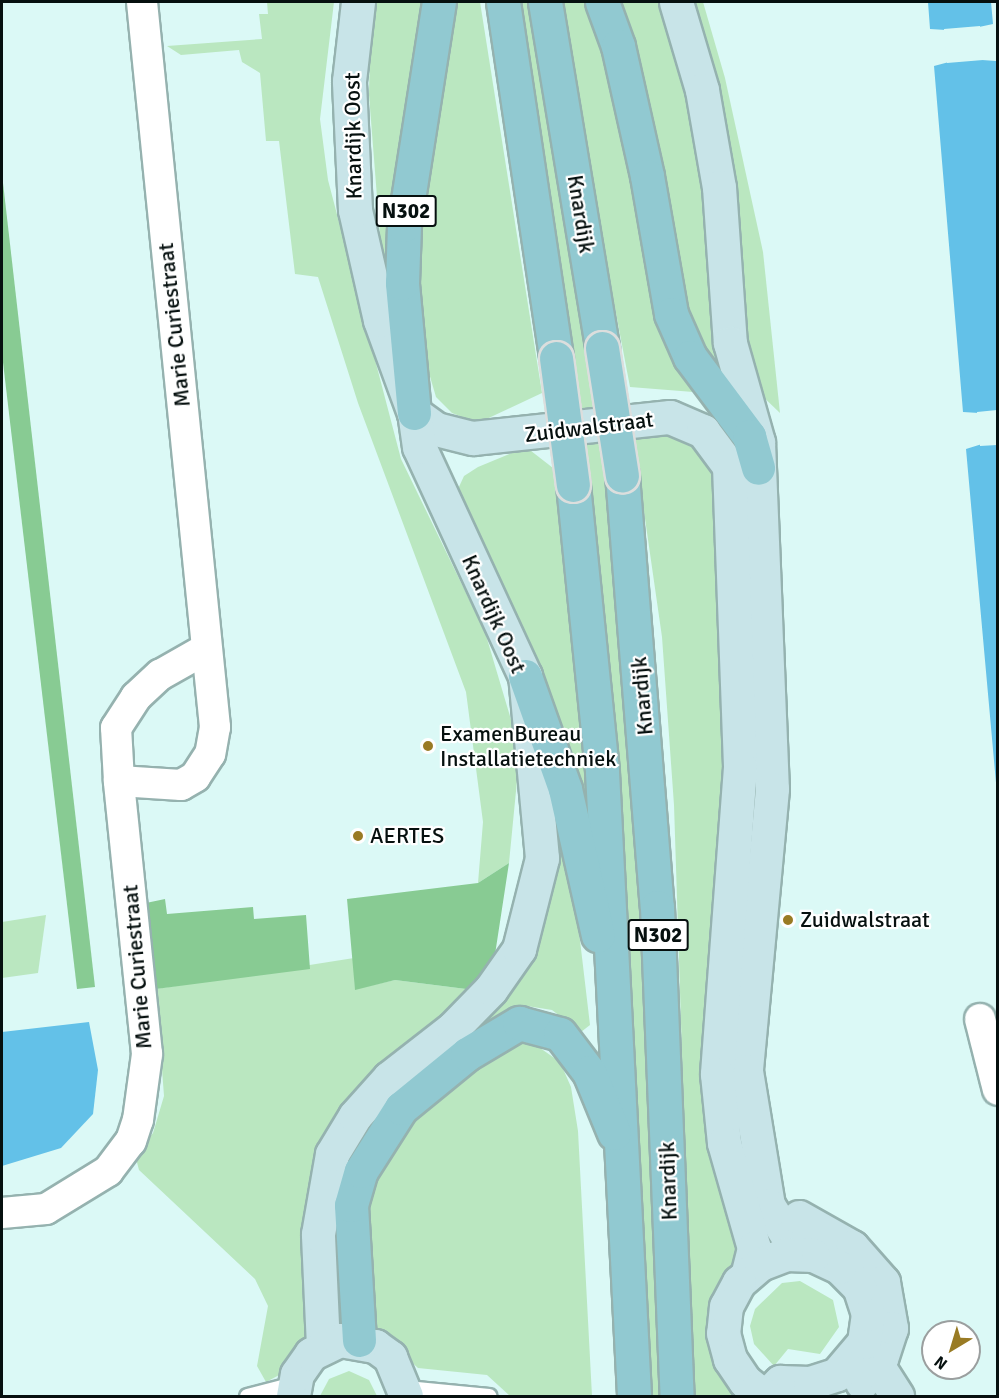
<!DOCTYPE html>
<html>
<head>
<meta charset="utf-8">
<style>
	body { margin:0 }
	#map { position:relative; width:999px; height:1398px; overflow:hidden; background:#dbf9f6; font-family:Signika,sans-serif }
	div>[style] { position:absolute }
	[style*='--x'] { left:calc(var(--x)*1px); top:calc(var(--y)*1px); width:calc(var(--w)*1px); rotate:calc(var(--a)*1deg) }
	.green>* { inset:0; background:#bae7c0 }
	.forest>* { inset:0; background:#88cb93 }
	.water>* { inset:0; background:#63c1e8 }
	.pier>* { inset:0; background:#dbf9f6 }
	.roads { filter:drop-shadow(2px 0 #95b2af) drop-shadow(-2px 0 #95b2af) drop-shadow(0 2px #95b2af) drop-shadow(0 -2px #95b2af) }
	.lane>* { height:15px; margin:-7.5px; padding:0 7.5px; transform-origin:7.5px; border-radius:7.5px; background:#fff }
	.street>* { height:30px; margin:-15px; padding:0 15px; transform-origin:15px; border-radius:15px; background:#fff }
	.secondary>* { height:33px; margin:-16.5px; padding:0 16.5px; transform-origin:16.5px; border-radius:16.5px; background:#c8e4e8 }
	.primary>* { height:33px; margin:-16.5px; padding:0 16.5px; transform-origin:16.5px; border-radius:16.5px; background:#91c9d1 }
	.bridges { filter:drop-shadow(2px 0 #dcdedd) drop-shadow(-2px 0 #dcdedd) drop-shadow(0 2px #dcdedd) drop-shadow(0 -2px #dcdedd) }
	.primary-bridge>* { height:33px; margin:-16.5px; padding:0 16.5px; transform-origin:16.5px; border-radius:16.5px; background:#91c9d1 }
	.dots>* { width:16px; height:16px; translate:-50% -50%; box-sizing:border-box; border:3px solid #fff; border-radius:50% }
	span { translate:-50% -50%; white-space:nowrap; text-align:center; line-height:1.15; -webkit-text-stroke:4.5px #fff; paint-order:stroke }
	.shield-label span { padding:2px 4px; background:#fff; border:2px solid; border-radius:4px; -webkit-text-stroke-width:0 }
	.shield-label { font-size:21px; color:#06100f; font-weight:700 }
	.street-label { font-size:22px; color:#06100f }
	.poi-label { font-size:22px; color:#06100f }
	.left { translate:0 -50%; text-align:left }
	.frame { position:absolute; inset:0; border:3px solid #06100f; pointer-events:none }
	.north { position:absolute; left:921px; top:1320px; width:60px; height:60px; box-sizing:border-box; background:#fff; border:2px solid #9b9f9f; border-radius:50%; rotate:218deg; font-size:16px; font-weight:700; line-height:24px; text-align:center; color:#06100f }
	.north::after { content:''; display:block; margin:auto; width:21px; height:27px; background:#997b24; clip-path:polygon(50% 0,100% 100%,50% 72%,0 100%) }
</style>
</head>
<body>
<div id="map">
	<div class="green">
		<i style="clip-path:polygon(267px 2px,334px 2px,320px 119px,328px 180px,401px 459px,485px 632px,520px 750px,509px 863px,478px 883px,483px 822px,466px 692px,358px 403px,318px 277px,295px 274px,279px 141px,266px 141px,260px 73px,242px 62px,239px 50px,181px 55px,167px 46px,262px 39px,259px 14px,268px 14px)"></i>
		<i style="clip-path:polygon(371px 2px,426px 2px,388px 271px,381px 248px,369px 95px)"></i>
		<i style="clip-path:polygon(444px 2px,480px 2px,542px 393px,478px 423px,452px 413px,436px 397px,419px 339px,412px 223px)"></i>
		<i style="clip-path:polygon(516px 2px,532px 2px,603px 441px,631px 722px,665px 1396px,649px 1396px,614px 723px,586px 444px)"></i>
		<i style="clip-path:polygon(557px 2px,592px 2px,706px 393px,630px 387px)"></i>
		<i style="clip-path:polygon(610px 2px,660px 2px,696px 128px,717px 371px,694px 337px)"></i>
		<i style="clip-path:polygon(689px 2px,703px 2px,725px 78px,763px 252px,780px 413px,753px 387px)"></i>
		<i style="clip-path:polygon(632px 428px,677px 429px,702px 446px,724px 485px,739px 1224px,737px 1257px,725px 1280px,747px 1396px,693px 1396px,674px 805px,662px 637px)"></i>
		<i style="clip-path:polygon(526px 447px,553px 468px,597px 887px,458px 489px,464px 476px,478px 467px)"></i>
		<i style="clip-path:polygon(546px 757px,575px 898px,590px 1025px,581px 1032px,552px 1010px,527px 1006px,509px 1010px,375px 1121px,344px 1330px,334px 1323px,328px 1250px,349px 1142px,512px 978px)"></i>
		<i style="clip-path:polygon(46px 915px,38px 973px,2px 978px,2px 922px)"></i>
		<i style="clip-path:polygon(354px 958px,355px 989px,395px 980px,474px 990px,347px 1113px,316px 1327px,285px 1372px,266px 1382px,257px 1366px,268px 1306px,255px 1279px,139px 1170px,135px 1155px,153px 1133px,164px 1096px,156px 989px)"></i>
		<i style="clip-path:polygon(533px 1043px,560px 1062px,571px 1087px,578px 1131px,592px 1396px,510px 1396px,487px 1375px,418px 1368px,371px 1325px,364px 1192px,406px 1118px,504px 1045px)"></i>
		<i style="clip-path:polygon(800px 1281px,833px 1300px,839px 1327px,820px 1354px,788px 1349px,774px 1366px,754px 1344px,750px 1326px,755px 1309px,782px 1283px)"></i>
		<i style="clip-path:polygon(349px 1371px,369px 1380px,377px 1396px,320px 1396px,329px 1379px)"></i>
	</div>
	<div class="forest">
		<i style="clip-path:polygon(2px 174px,95px 987px,77px 989px,2px 354px)"></i>
		<i style="clip-path:polygon(509px 863px,494px 961px,474px 990px,395px 980px,355px 990px,347px 899px,478px 883px)"></i>
		<i style="clip-path:polygon(165px 899px,167px 914px,253px 907px,254px 919px,306px 915px,310px 969px,156px 989px,146px 903px)"></i>
	</div>
	<div class="water">
		<i style="clip-path:polygon(928px 2px,991px 2px,993px 24px,979px 27px,982px 60px,996px 61px,997px 794px,966px 449px,982px 444px,979px 413px,963px 412px,934px 66px,949px 62px,946px 30px,930px 29px)"></i>
		<i style="clip-path:polygon(89px 1022px,98px 1070px,93px 1114px,61px 1148px,2px 1166px,2px 1032px)"></i>
	</div>
	<div class="pier">
		<i style="clip-path:polygon(980px 26px,983px 60px,947px 63px,944px 29px)"></i>
		<i style="clip-path:polygon(997px 410px,997px 445px,980px 446px,977px 412px)"></i>
	</div>
	<div class="roads">
		<div class="lane">
			<i style="--x:406;--y:1388;--w:83;--a:5.5"></i>
			<i style="--x:247;--y:1396;--w:48;--a:-14.6"></i>
		</div>
		<div class="street">
			<i style="--x:142;--y:2;--w:729;--a:84.25"></i>
			<i style="--x:215;--y:727;--w:27;--a:100"></i>
			<i style="--x:210;--y:754;--w:27;--a:123"></i>
			<i style="--x:195;--y:777;--w:16;--a:150"></i>
			<i style="--x:181;--y:785;--w:62;--a:-176.3"></i>
			<i style="--x:119;--y:781;--w:53;--a:-93.2"></i>
			<i style="--x:116;--y:728;--w:37;--a:-57"></i>
			<i style="--x:136;--y:697;--w:33;--a:-43"></i>
			<i style="--x:160;--y:675;--w:53;--a:-29.5"></i>
			<i style="--x:980;--y:1019;--w:73;--a:75.8"></i>
			<i style="--x:2;--y:1213;--w:44;--a:-5.2"></i>
			<i style="--x:46;--y:1209;--w:73;--a:-31.5"></i>
			<i style="--x:108;--y:1171;--w:38;--a:-53"></i>
			<i style="--x:131;--y:1141;--w:22;--a:-72"></i>
			<i style="--x:138;--y:1120;--w:67;--a:-82.2"></i>
			<i style="--x:147;--y:1054;--w:274;--a:-95.9"></i>
		</div>
		<div class="secondary">
			<i style="--x:676;--y:2;--w:92;--a:73.5"></i>
			<i style="--x:702;--y:90;--w:98;--a:80.1"></i>
			<i style="--x:719;--y:187;--w:156;--a:86"></i>
			<i style="--x:730;--y:343;--w:103;--a:74.2"></i>
			<i style="--x:758;--y:442;--w:347;--a:87.7"></i>
			<i style="--x:772;--y:789;--w:283;--a:95.3"></i>
			<i style="--x:746;--y:1071;--w:136;--a:80.7"></i>
			<i style="--x:768;--y:1205;--w:38;--a:58"></i>
			<i style="--x:788;--y:1237;--w:31;--a:36"></i>
			<i style="--x:414;--y:413;--w:27;--a:36"></i>
			<i style="--x:436;--y:429;--w:38;--a:14"></i>
			<i style="--x:473;--y:438;--w:198;--a:-6.1"></i>
			<i style="--x:670;--y:417;--w:36;--a:23"></i>
			<i style="--x:703;--y:431;--w:44;--a:53.4"></i>
			<i style="--x:729;--y:466;--w:301;--a:87.9"></i>
			<i style="--x:740;--y:767;--w:308;--a:94.3"></i>
			<i style="--x:717;--y:1074;--w:69;--a:84.2"></i>
			<i style="--x:724;--y:1143;--w:109;--a:74.1"></i>
			<i style="--x:754;--y:1248;--w:25;--a:104"></i>
			<i style="--x:799;--y:1217;--w:61;--a:29.5"></i>
			<i style="--x:852;--y:1247;--w:47;--a:48.5"></i>
			<i style="--x:883;--y:1282;--w:47;--a:80.1"></i>
			<i style="--x:891;--y:1328;--w:32;--a:108"></i>
			<i style="--x:881;--y:1358;--w:31;--a:128"></i>
			<i style="--x:323;--y:1346;--w:112;--a:-92.6"></i>
			<i style="--x:318;--y:1234;--w:81;--a:-80.1"></i>
			<i style="--x:332;--y:1154;--w:44;--a:-58.8"></i>
			<i style="--x:355;--y:1116;--w:51;--a:-48.2"></i>
			<i style="--x:389;--y:1078;--w:81;--a:-38"></i>
			<i style="--x:453;--y:1028;--w:54;--a:-45.7"></i>
			<i style="--x:491;--y:989;--w:49;--a:-55"></i>
			<i style="--x:519;--y:949;--w:94;--a:-75.8"></i>
			<i style="--x:542;--y:858;--w:183;--a:-95.3"></i>
			<i style="--x:525;--y:676;--w:252;--a:-114.8"></i>
			<i style="--x:419;--y:447;--w:34;--a:-98"></i>
			<i style="--x:414;--y:413;--w:99;--a:-110.1"></i>
			<i style="--x:380;--y:320;--w:113;--a:-102.8"></i>
			<i style="--x:355;--y:210;--w:129;--a:-92.7"></i>
			<i style="--x:349;--y:81;--w:80;--a:-83.5"></i>
			<i style="--x:867;--y:1349;--w:56;--a:57.4"></i>
			<i style="--x:293;--y:1396;--w:22;--a:-80"></i>
			<i style="--x:297;--y:1374;--w:24;--a:-55"></i>
			<i style="--x:311;--y:1354;--w:32;--a:-26"></i>
			<i style="--x:340;--y:1340;--w:36;--a:10"></i>
			<i style="--x:375;--y:1346;--w:19;--a:36"></i>
			<i style="--x:390;--y:1357;--w:42;--a:67.7"></i>
			<i style="--x:766;--y:1396;--w:20;--a:-45"></i>
			<i style="--x:780;--y:1382;--w:30;--a:2"></i>
			<i style="--x:810;--y:1383;--w:28;--a:-18"></i>
			<i style="--x:837;--y:1374;--w:42;--a:-49.8"></i>
			<i style="--x:864;--y:1342;--w:28;--a:-82"></i>
			<i style="--x:868;--y:1314;--w:28;--a:-108"></i>
			<i style="--x:859;--y:1287;--w:28;--a:-135"></i>
			<i style="--x:839;--y:1267;--w:29;--a:-155"></i>
			<i style="--x:813;--y:1255;--w:27;--a:-178"></i>
			<i style="--x:786;--y:1254;--w:28;--a:159"></i>
			<i style="--x:760;--y:1264;--w:28;--a:139"></i>
			<i style="--x:739;--y:1282;--w:27;--a:118"></i>
			<i style="--x:726;--y:1306;--w:27;--a:96"></i>
			<i style="--x:723;--y:1333;--w:27;--a:75"></i>
			<i style="--x:730;--y:1359;--w:27;--a:56"></i>
			<i style="--x:745;--y:1381;--w:14;--a:39"></i>
			<i style="--x:756;--y:1390;--w:12;--a:31"></i>
		</div>
		<div class="primary">
			<i style="--x:503;--y:2;--w:360;--a:81.5"></i>
			<i style="--x:545;--y:2;--w:351;--a:80.6"></i>
			<i style="--x:602;--y:2;--w:47;--a:70"></i>
			<i style="--x:618;--y:46;--w:133;--a:77.4"></i>
			<i style="--x:647;--y:176;--w:140;--a:80.1"></i>
			<i style="--x:671;--y:314;--w:47;--a:66.2"></i>
			<i style="--x:690;--y:357;--w:99;--a:53.2"></i>
			<i style="--x:749;--y:436;--w:33;--a:74"></i>
			<i style="--x:414;--y:413;--w:131;--a:-95.3"></i>
			<i style="--x:402;--y:283;--w:58;--a:-88"></i>
			<i style="--x:404;--y:225;--w:226;--a:-81.1"></i>
			<i style="--x:622;--y:475;--w:433;--a:85.4"></i>
			<i style="--x:657;--y:907;--w:489;--a:87.7"></i>
			<i style="--x:573;--y:485;--w:288;--a:84.2"></i>
			<i style="--x:602;--y:772;--w:625;--a:87.06"></i>
			<i style="--x:525;--y:676;--w:120;--a:70.5"></i>
			<i style="--x:565;--y:789;--w:150;--a:77.3"></i>
			<i style="--x:359;--y:1340;--w:135;--a:-93.4"></i>
			<i style="--x:351;--y:1205;--w:35;--a:-74"></i>
			<i style="--x:361;--y:1171;--w:75;--a:-57.6"></i>
			<i style="--x:401;--y:1108;--w:85;--a:-39.3"></i>
			<i style="--x:467;--y:1054;--w:61;--a:-30.8"></i>
			<i style="--x:519;--y:1023;--w:42;--a:15"></i>
			<i style="--x:560;--y:1034;--w:48;--a:52.7"></i>
			<i style="--x:589;--y:1072;--w:66;--a:67.7"></i>
		</div>
	</div>
	<div class="bridges">
		<div class="primary-bridge">
			<i style="--x:602;--y:348;--w:129;--a:81.1"></i>
			<i style="--x:556;--y:358;--w:128;--a:82.4"></i>
		</div>
	</div>
	<div class="dots">
		<i style="left:428px;top:746px;background:#997b24"></i>
		<i style="left:358px;top:836px;background:#997b24"></i>
		<i style="left:788px;top:920px;background:#997b24"></i>
	</div>
	<div class="shield-label">
		<span style="left:406px;top:211px">N302</span>
		<span style="left:658px;top:935px">N302</span>
	</div>
	<div class="street-label">
		<span style="left:353px;top:136px;rotate:-91deg">Knardijk Oost</span>
		<span style="left:581px;top:214px;rotate:81deg">Knardijk</span>
		<span style="left:174px;top:325px;rotate:-96deg">Marie Curiestraat</span>
		<span style="left:589px;top:427px;rotate:-7deg">Zuidwalstraat</span>
		<span style="left:494px;top:614px;rotate:66deg">Knardijk Oost</span>
		<span style="left:642px;top:696px;rotate:-95deg">Knardijk</span>
		<span style="left:137px;top:967px;rotate:-95deg">Marie Curiestraat</span>
		<span style="left:668px;top:1181px;rotate:-92deg">Knardijk</span>
	</div>
	<div class="poi-label">
		<span class="left" style="left:440px;top:746px">ExamenBureau<br>Installatietechniek</span>
		<span class="left" style="left:370px;top:836px">AERTES</span>
		<span class="left" style="left:800px;top:920px">Zuidwalstraat</span>
	</div>
	<div class="frame"></div>
	<div class="north">N</div>
</div>
</body>
</html>
